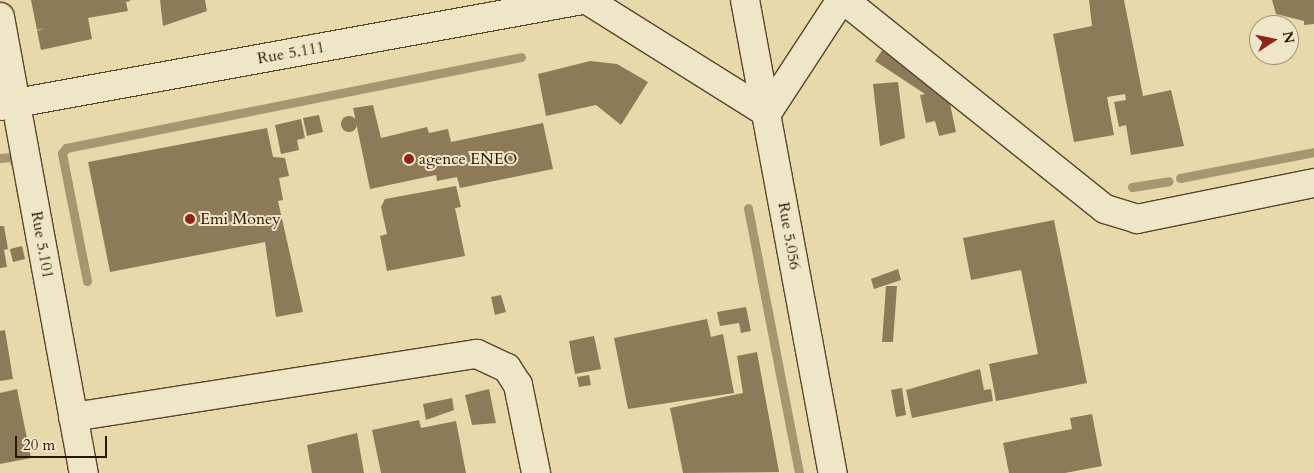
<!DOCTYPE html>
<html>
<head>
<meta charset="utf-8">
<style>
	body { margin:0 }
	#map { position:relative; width:1314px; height:473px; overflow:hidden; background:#e7d9aa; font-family:Cardo,serif }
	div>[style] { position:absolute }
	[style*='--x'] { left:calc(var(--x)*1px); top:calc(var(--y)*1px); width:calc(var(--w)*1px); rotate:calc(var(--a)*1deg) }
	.stream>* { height:9px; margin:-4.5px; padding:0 4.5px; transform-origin:4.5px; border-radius:4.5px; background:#a79670 }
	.building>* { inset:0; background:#8d7a58 }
	.round { border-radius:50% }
	.roads { filter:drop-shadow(1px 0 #5a452a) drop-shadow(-1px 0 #5a452a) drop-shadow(0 1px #5a452a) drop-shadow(0 -1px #5a452a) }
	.minor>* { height:28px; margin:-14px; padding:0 14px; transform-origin:14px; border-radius:14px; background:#efe6c8 }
	.dots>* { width:14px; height:14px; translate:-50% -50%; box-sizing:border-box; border:2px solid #efe6c8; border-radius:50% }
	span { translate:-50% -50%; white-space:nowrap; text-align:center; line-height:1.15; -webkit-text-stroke:4px #efe6c8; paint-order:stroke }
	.street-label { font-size:16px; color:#2b1400 }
	.poi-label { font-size:16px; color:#2b1400 }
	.left { translate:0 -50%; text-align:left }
	.north { position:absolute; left:1249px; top:15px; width:50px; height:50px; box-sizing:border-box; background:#efe6c8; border:1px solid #a19278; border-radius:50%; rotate:79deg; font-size:14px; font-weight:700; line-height:20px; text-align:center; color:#2b1400 }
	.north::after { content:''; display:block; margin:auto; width:18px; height:22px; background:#8f2418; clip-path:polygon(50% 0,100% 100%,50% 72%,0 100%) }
	.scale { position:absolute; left:15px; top:436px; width:92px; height:22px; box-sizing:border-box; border:2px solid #2b1400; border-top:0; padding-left:6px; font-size:15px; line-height:18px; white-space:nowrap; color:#2b1400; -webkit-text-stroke:4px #efe6c8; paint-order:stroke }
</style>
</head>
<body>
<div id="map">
	<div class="stream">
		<i style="--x:0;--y:158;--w:12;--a:-5"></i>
		<i style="--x:12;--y:157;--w:9;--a:63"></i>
		<i style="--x:1180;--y:178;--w:136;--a:-11"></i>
		<i style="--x:1132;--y:187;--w:37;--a:-9"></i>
		<i style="--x:748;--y:208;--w:270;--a:79.1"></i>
		<i style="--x:87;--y:281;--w:130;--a:-101.1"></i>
		<i style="--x:62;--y:153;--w:6;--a:-51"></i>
		<i style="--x:66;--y:148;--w:464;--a:-11.3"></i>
	</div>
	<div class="building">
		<i style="clip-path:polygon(31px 0,130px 0,130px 1px,126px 2px,128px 11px,88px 18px,92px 39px,41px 50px,37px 31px,45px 28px,37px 30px)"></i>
		<i style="clip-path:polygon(160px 0,205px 0,207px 11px,163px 26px)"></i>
		<i style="clip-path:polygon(1089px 0,1124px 0,1143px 96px,1171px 90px,1184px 146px,1131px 155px,1126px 125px,1119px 127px,1114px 102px,1126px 100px,1125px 94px,1107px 97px,1114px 135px,1074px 142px,1053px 34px,1092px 26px)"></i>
		<i style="clip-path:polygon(1272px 0,1314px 0,1314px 24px,1304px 25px,1304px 21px,1276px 14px)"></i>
		<i style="clip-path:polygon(885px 46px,940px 84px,934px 92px,947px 90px,956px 132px,939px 136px,935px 121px,926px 123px,920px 95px,925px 94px,875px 61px)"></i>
		<i style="clip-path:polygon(590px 61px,617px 64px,648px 82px,621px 125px,596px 105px,546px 116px,538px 74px)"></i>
		<i style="clip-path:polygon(898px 82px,905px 138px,880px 146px,873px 84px)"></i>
		<i style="clip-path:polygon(373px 105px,381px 138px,427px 127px,429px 133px,448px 129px,451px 142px,543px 123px,553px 169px,460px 188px,457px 177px,437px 181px,436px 175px,370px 189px,353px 108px)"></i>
		<i style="clip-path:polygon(319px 115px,323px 132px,307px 136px,303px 118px)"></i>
		<i class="round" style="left:341px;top:116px;width:16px;height:16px"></i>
		<i style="clip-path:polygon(301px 119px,305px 138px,297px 140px,299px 150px,281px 154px,275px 125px)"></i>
		<i style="clip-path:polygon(267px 128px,273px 157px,285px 158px,289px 176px,279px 178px,283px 200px,278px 201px,303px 312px,276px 317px,265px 242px,110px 272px,88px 162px)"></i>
		<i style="clip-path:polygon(456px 186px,461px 207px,455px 208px,465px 256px,387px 271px,380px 236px,387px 234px,381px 207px,385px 199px)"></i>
		<i style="clip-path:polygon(1054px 220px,1087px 383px,996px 401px,989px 364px,1038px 354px,1021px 270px,971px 280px,963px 238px)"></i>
		<i style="clip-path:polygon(0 226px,4px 226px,8px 249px,4px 250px,7px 267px,0 268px)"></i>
		<i style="clip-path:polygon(22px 246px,25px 259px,13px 262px,10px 249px)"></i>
		<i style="clip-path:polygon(898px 269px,901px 280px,874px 289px,871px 279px)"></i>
		<i style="clip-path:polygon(886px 286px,897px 286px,893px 342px,882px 342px)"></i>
		<i style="clip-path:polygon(501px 295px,506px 312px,495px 315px,491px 297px)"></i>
		<i style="clip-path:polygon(746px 307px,751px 331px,741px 333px,739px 323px,720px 326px,717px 312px)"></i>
		<i style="clip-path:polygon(707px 319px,711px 337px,723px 334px,734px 393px,628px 409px,614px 338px)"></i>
		<i style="clip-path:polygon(5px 330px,13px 379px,0 381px,0 331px)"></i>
		<i style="clip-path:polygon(594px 336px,601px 369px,575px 374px,569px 341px)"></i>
		<i style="clip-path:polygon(757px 352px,779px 472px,683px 473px,670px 408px,743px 393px,737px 356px)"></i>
		<i style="clip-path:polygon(980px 369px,984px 390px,991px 389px,993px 401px,912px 418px,906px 390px)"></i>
		<i style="clip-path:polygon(589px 375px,591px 385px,579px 387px,577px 377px)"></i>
		<i style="clip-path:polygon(902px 388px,906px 415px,896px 417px,891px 390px)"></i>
		<i style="clip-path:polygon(17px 389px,31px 458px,0 464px,0 393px)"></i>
		<i style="clip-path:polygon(489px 389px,496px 423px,472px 425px,465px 395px)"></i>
		<i style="clip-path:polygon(452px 398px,454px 410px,426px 420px,423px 404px)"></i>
		<i style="clip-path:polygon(1092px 414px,1102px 466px,1065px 473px,1009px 473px,1003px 443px,1072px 429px,1070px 418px)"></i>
		<i style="clip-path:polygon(419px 420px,421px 428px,456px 421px,466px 473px,381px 473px,372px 430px)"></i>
		<i style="clip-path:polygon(357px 433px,364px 473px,312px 473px,307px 445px)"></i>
	</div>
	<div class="roads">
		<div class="minor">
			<i style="--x:587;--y:0;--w:213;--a:32.1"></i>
			<i style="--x:767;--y:113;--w:135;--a:-56.8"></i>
			<i style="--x:745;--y:0;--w:481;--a:79.5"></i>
			<i style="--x:844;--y:0;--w:334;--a:38.7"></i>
			<i style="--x:1105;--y:209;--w:34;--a:17"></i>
			<i style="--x:1137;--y:219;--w:181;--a:-11.5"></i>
			<i style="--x:0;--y:17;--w:464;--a:79.6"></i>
			<i style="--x:0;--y:106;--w:592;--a:-10.32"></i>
			<i style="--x:73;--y:417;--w:409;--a:-8.9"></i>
			<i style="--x:477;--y:354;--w:33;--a:25"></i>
			<i style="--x:507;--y:368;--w:20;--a:57"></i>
			<i style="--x:518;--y:385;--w:90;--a:78.4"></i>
		</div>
	</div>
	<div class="dots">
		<i style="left:409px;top:159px;background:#8f2418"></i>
		<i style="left:190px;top:219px;background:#8f2418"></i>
	</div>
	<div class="street-label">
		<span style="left:291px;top:53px;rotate:-10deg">Rue 5.111</span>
		<span style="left:789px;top:236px;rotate:80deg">Rue 5.056</span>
		<span style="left:42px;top:245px;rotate:80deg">Rue 5.101</span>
	</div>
	<div class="poi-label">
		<span class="left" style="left:419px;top:159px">agence ENEO</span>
		<span class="left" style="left:200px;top:219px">Emi Money</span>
	</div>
	<div class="north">N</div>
	<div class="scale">20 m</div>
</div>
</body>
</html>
